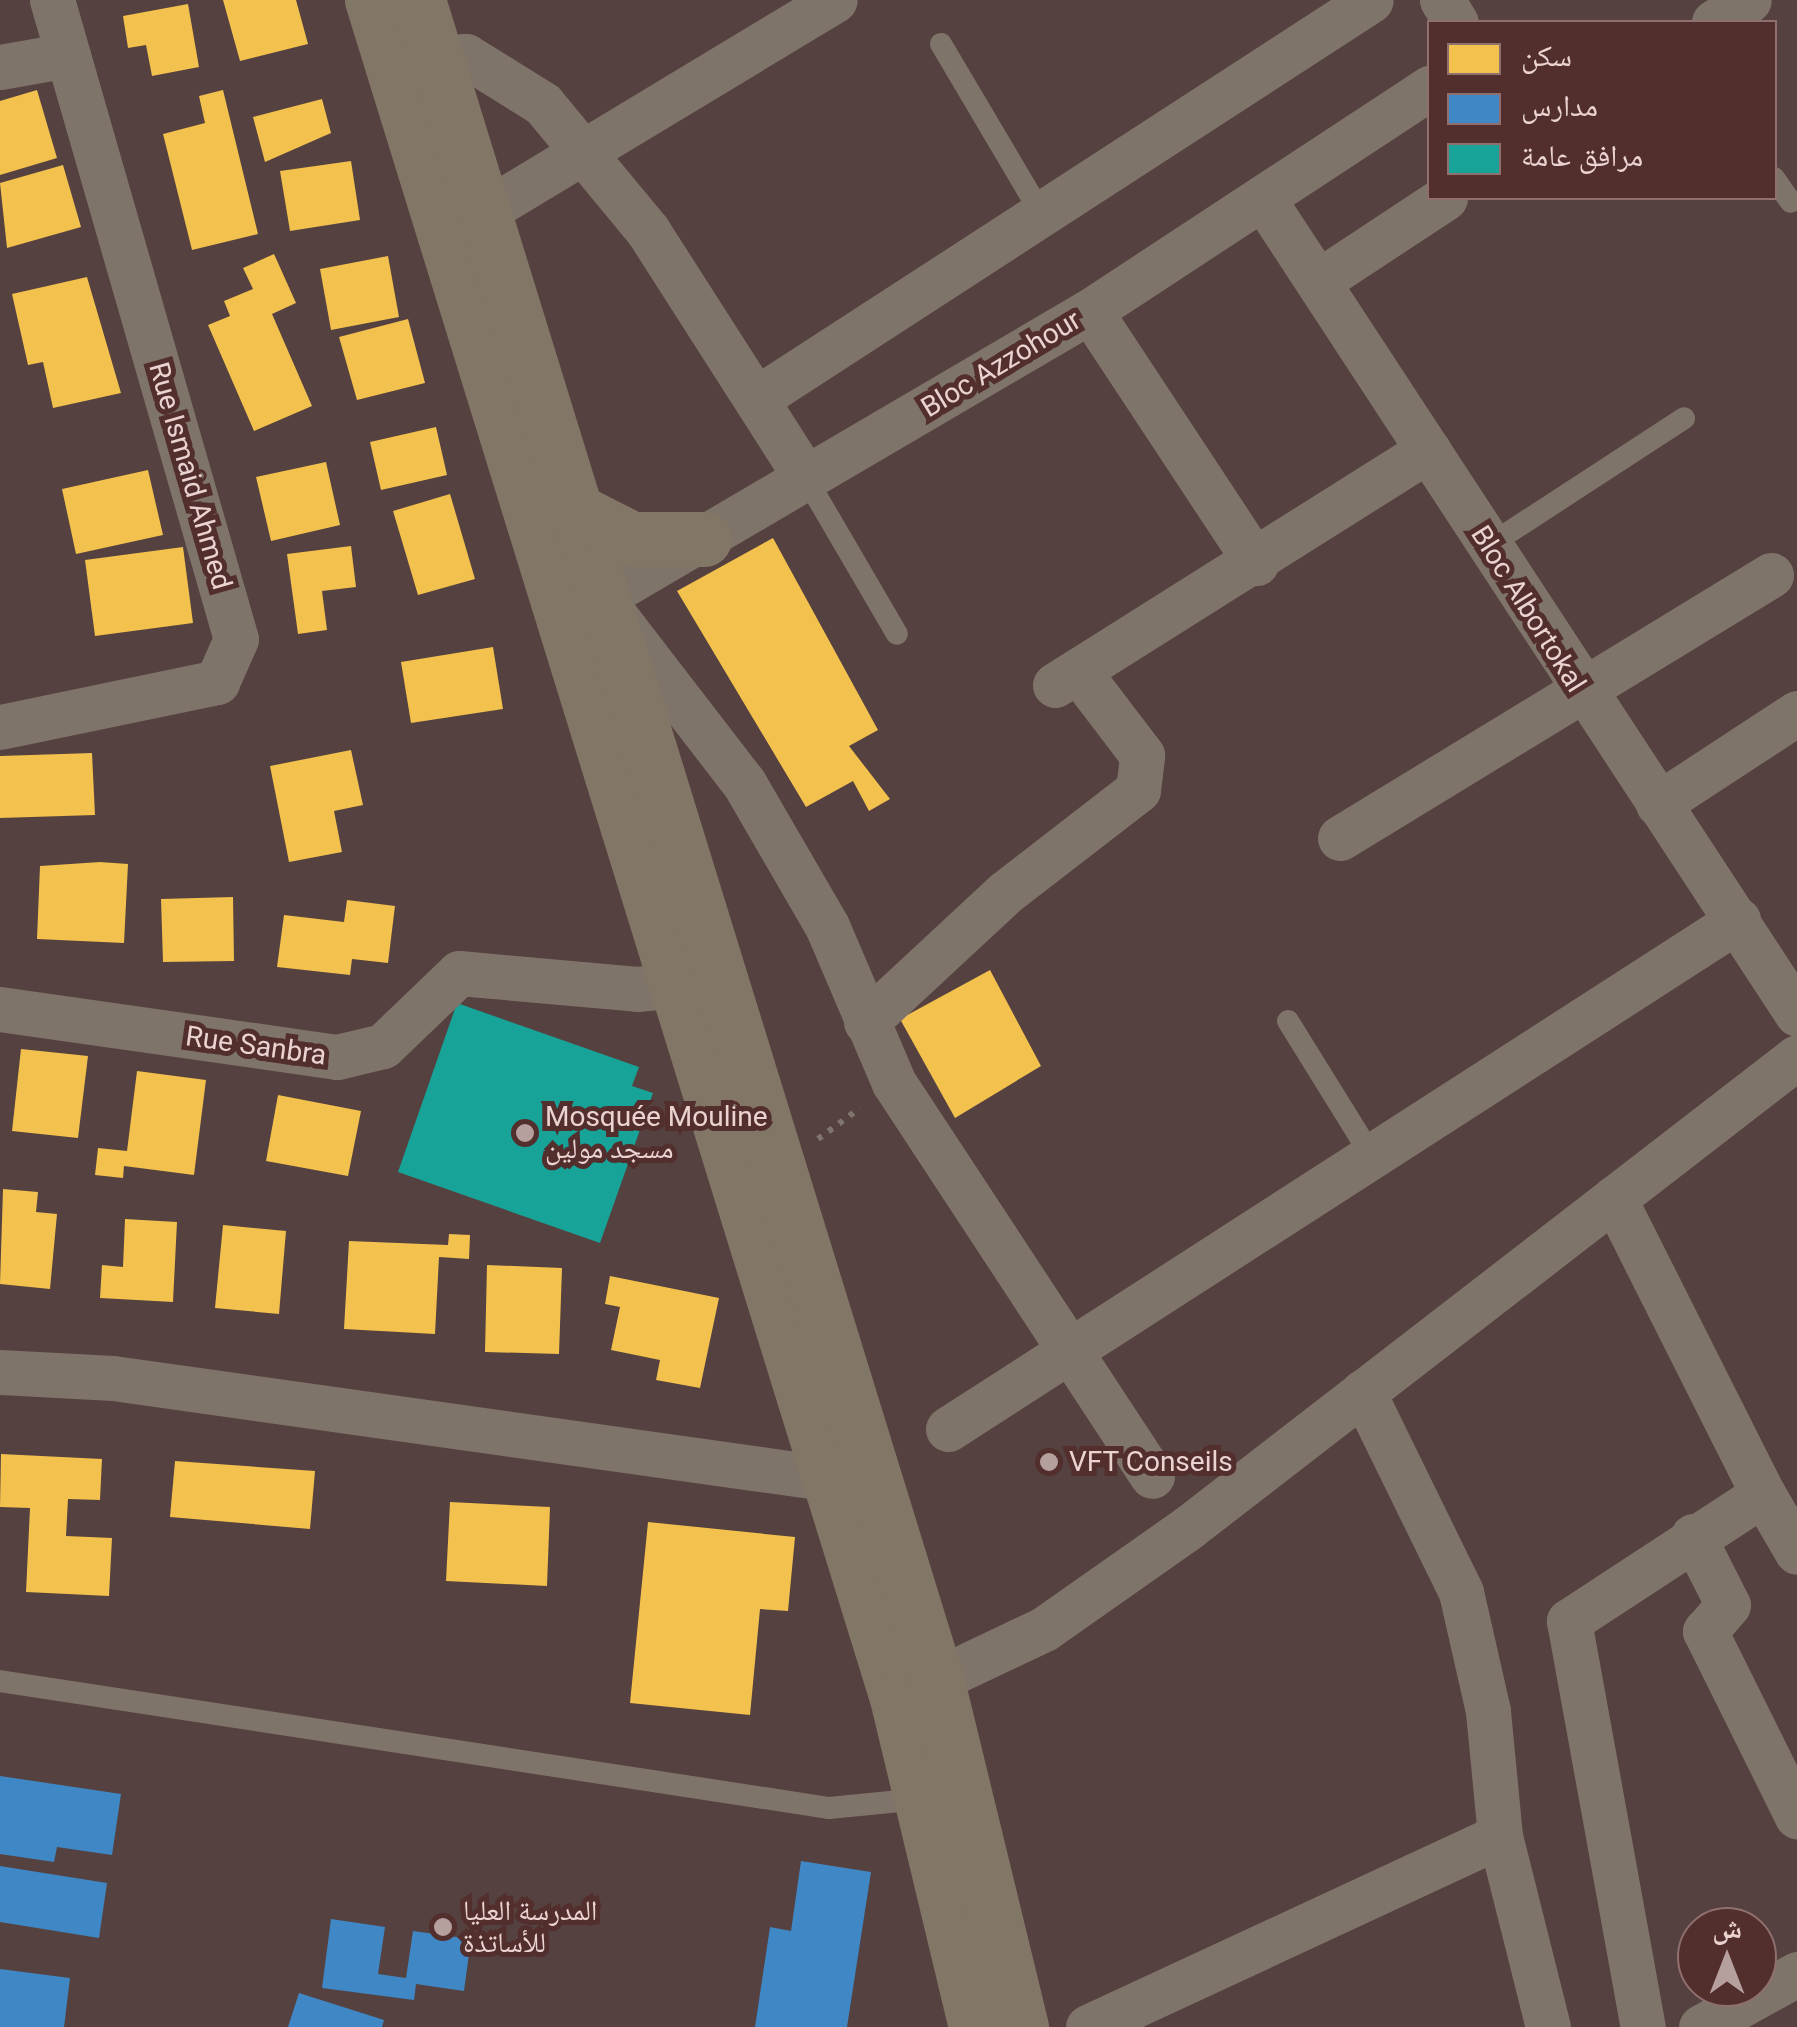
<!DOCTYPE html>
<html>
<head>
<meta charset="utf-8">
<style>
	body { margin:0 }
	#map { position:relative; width:1797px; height:2027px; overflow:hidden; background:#55413f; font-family:Roboto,"Noto Naskh Arabic",sans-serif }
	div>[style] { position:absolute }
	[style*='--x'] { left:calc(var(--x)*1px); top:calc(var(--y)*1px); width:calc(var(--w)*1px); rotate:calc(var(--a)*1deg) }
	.homes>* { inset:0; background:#f2c14e }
	.schools>* { inset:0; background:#3f88c5 }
	.public>* { inset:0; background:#17a398 }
	.path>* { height:6px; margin-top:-3px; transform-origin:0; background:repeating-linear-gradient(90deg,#7f756d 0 5px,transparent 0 13px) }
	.service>* { height:22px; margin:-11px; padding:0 11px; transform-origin:11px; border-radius:11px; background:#7f7469 }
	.minor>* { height:45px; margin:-22.5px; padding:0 22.5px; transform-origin:22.5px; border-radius:22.5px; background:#7f7469 }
	.secondary>* { height:55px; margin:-27.5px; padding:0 27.5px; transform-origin:27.5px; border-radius:27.5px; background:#827667 }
	.dots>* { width:28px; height:28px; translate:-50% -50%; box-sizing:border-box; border:5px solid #522e2d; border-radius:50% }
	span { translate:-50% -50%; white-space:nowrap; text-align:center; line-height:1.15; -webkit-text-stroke:10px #522e2d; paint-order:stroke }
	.street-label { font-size:28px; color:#ead3d1 }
	.poi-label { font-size:28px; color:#ead3d1 }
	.left { translate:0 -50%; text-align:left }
	.legend { position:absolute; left:1427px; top:20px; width:350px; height:180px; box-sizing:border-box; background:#522e2d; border:2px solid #8f706f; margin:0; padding:12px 18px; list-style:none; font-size:30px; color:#ead3d1 }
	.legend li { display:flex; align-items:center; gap:20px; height:50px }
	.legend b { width:50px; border:2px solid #8f706f }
	.north { position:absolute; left:1677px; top:1907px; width:100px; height:100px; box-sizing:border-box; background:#522e2d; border:2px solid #8f706f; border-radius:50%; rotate:0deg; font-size:28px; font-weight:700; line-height:40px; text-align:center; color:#ead3d1 }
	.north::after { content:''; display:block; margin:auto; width:35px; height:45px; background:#b6a09e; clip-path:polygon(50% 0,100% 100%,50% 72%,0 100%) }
</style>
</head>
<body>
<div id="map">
	<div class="homes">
		<i style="clip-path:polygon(223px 0,296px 0,308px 44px,240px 61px)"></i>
		<i style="clip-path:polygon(188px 4px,199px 67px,152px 76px,146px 45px,128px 48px,123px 16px)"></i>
		<i style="clip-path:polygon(37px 90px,57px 158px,0 175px,0 101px)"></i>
		<i style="clip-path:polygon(223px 90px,258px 234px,192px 250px,163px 134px,205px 123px,199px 96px)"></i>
		<i style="clip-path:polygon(322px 99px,331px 133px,265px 162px,253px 117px)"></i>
		<i style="clip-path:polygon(351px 161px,360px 220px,290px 231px,280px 171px)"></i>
		<i style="clip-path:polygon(63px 165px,81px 227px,7px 248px,0 183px)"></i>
		<i style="clip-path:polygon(274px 254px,296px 303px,272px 314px,312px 406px,254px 431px,208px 325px,230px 316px,224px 301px,253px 289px,243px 268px)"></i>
		<i style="clip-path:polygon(388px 256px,399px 317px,331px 330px,320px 269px)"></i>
		<i style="clip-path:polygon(87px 277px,121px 393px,53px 408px,43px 362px,28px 365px,12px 294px)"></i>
		<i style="clip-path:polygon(408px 319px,425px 383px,357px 400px,339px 337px)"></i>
		<i style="clip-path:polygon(436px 427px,447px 475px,381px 490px,370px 442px)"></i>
		<i style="clip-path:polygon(326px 462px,340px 525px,271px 541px,256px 477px)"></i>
		<i style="clip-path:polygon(148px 470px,163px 535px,76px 554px,62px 489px)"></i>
		<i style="clip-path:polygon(450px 494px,475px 579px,418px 595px,393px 511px)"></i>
		<i style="clip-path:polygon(773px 538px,878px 730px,849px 746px,890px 799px,869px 811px,853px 781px,806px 807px,677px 591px)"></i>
		<i style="clip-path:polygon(351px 546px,356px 587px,322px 591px,327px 630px,298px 634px,287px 554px)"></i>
		<i style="clip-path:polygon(183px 547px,193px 623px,95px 636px,85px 560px)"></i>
		<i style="clip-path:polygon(493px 647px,503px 709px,411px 723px,401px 662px)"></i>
		<i style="clip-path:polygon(351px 750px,363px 805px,334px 811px,342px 852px,289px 862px,270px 766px)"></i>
		<i style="clip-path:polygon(92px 753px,95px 815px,0 818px,0 756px)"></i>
		<i style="clip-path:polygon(100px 862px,128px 864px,124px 943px,37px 939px,40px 866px)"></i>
		<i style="clip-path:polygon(233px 897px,234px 961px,163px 962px,161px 899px)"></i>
		<i style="clip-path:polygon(347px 900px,395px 906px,388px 963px,352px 959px,350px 975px,277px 967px,284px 915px,344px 922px)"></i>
		<i style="clip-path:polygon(990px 970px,1041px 1066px,955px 1118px,900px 1019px)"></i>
		<i style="clip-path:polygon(21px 1049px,88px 1056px,78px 1138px,12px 1131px)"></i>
		<i style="clip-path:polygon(137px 1071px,206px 1080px,194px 1175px,124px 1166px,123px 1178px,95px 1175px,98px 1148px,127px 1151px)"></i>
		<i style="clip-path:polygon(278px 1095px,361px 1111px,348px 1176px,266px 1161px)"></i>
		<i style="clip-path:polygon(3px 1189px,38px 1192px,36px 1212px,57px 1214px,50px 1289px,0 1284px)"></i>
		<i style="clip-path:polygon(125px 1219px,177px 1222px,173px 1302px,100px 1298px,102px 1265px,123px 1267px)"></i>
		<i style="clip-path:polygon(223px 1225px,286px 1231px,279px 1314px,215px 1308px)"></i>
		<i style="clip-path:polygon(449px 1234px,470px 1235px,469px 1259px,439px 1257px,435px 1334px,344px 1329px,349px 1241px,448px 1245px)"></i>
		<i style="clip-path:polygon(487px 1265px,562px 1268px,559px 1354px,485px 1352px)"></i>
		<i style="clip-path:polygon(610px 1276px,719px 1298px,700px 1388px,656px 1380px,660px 1360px,611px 1350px,620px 1307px,605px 1304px)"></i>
		<i style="clip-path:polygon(1px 1454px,102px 1459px,100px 1500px,68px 1499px,66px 1536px,112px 1538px,109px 1596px,26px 1592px,30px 1508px,0 1507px)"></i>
		<i style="clip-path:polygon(175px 1461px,315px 1471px,310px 1529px,170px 1517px)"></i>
		<i style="clip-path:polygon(450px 1502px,550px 1507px,547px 1586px,446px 1581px)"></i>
		<i style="clip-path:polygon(648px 1522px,795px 1537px,788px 1611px,760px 1609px,750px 1715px,630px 1703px)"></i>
	</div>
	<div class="schools">
		<i style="clip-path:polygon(0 1776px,121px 1794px,112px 1855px,57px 1847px,54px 1862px,0 1854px)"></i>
		<i style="clip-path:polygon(801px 1861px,871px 1872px,847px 2027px,755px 2027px,770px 1927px,791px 1931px)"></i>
		<i style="clip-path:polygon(0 1866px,107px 1883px,99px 1938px,0 1922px)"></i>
		<i style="clip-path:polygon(331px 1919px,385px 1927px,378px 1974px,406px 1978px,413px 1931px,471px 1939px,464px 1991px,416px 1984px,414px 2000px,322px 1988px)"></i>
		<i style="clip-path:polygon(0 1969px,70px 1978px,64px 2027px,0 2027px)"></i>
		<i style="clip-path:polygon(299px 1993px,384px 2020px,382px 2027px,288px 2027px)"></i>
	</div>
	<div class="public">
		<i style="clip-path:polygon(457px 1003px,639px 1067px,632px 1086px,653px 1093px,600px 1243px,398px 1172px)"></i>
	</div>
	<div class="path">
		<i style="--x:818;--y:1139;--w:52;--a:-36.4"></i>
	</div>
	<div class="service">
		<i style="--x:941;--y:44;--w:199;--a:59.4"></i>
		<i style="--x:1774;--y:178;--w:29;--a:55"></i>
		<i style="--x:807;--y:480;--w:178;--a:59.7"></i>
		<i style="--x:1488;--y:546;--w:234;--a:-33.1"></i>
		<i style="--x:1288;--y:1021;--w:161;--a:58.2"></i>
		<i style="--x:0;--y:1681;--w:839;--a:8.71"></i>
		<i style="--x:829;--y:1808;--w:92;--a:-5.6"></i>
	</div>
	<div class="minor">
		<i style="--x:1442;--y:0;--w:26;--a:58"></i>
		<i style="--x:1714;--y:22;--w:41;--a:-32.2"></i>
		<i style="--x:406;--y:61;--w:60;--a:-4.8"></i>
		<i style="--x:466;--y:56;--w:91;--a:31.9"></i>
		<i style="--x:543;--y:104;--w:165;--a:50.4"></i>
		<i style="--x:648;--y:231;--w:295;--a:57.4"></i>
		<i style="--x:0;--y:67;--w:69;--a:-10"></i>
		<i style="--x:1264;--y:200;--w:973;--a:56.78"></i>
		<i style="--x:457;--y:228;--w:441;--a:-31.1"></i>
		<i style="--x:1319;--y:281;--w:151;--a:-33.4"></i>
		<i style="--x:1090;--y:311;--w:302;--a:56.6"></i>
		<i style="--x:759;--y:397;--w:729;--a:-32.97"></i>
		<i style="--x:609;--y:608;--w:221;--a:52.4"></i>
		<i style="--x:744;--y:783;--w:165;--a:59.9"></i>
		<i style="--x:827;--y:926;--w:171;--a:66.9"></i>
		<i style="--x:894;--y:1083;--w:470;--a:56.7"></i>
		<i style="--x:575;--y:613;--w:597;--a:-30.39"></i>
		<i style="--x:1090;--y:311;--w:407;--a:-33.3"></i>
		<i style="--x:1055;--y:685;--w:441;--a:-32.2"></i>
		<i style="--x:0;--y:727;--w:222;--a:-11.7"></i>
		<i style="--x:217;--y:682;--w:47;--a:-66.2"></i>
		<i style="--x:236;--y:639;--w:665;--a:-106.06"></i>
		<i style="--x:1658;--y:804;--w:166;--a:-33.2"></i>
		<i style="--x:1340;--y:838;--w:505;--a:-31.39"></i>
		<i style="--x:0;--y:1009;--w:340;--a:8.1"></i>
		<i style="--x:337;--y:1057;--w:47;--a:-13.4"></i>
		<i style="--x:383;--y:1046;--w:105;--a:-43.8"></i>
		<i style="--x:459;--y:973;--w:179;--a:5.1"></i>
		<i style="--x:637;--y:989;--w:73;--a:-5.5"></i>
		<i style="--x:866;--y:1022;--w:191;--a:-42.9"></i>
		<i style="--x:1006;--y:892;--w:167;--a:-37.7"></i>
		<i style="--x:1138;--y:790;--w:35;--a:-83"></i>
		<i style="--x:1142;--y:755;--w:106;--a:-127.3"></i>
		<i style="--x:1614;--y:1198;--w:331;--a:63.3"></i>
		<i style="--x:1763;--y:1494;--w:232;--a:146.8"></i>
		<i style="--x:1569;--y:1621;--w:413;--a:79.7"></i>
		<i style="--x:0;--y:1372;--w:113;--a:3"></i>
		<i style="--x:113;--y:1378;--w:754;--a:8"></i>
		<i style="--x:948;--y:1429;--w:940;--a:-32.79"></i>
		<i style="--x:1763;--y:1494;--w:67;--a:59.6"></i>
		<i style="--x:1693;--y:1536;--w:77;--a:63.1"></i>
		<i style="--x:1728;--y:1605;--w:35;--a:131"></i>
		<i style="--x:1705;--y:1631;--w:207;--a:63.6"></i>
		<i style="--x:907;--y:1694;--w:152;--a:-25.4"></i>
		<i style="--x:1044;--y:1629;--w:177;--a:-35.1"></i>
		<i style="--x:1189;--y:1527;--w:768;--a:-37.7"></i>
		<i style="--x:1500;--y:1836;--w:197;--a:75.9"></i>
		<i style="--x:1088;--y:2027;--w:454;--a:-24.9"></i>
		<i style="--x:1500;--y:1836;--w:126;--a:-95.5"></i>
		<i style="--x:1488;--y:1711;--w:122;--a:-102.8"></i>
		<i style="--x:1461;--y:1592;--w:223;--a:-116.1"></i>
		<i style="--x:1701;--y:2027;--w:110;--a:-28.9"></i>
	</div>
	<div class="secondary">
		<i style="--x:372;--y:0;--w:1777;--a:72.82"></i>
		<i style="--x:897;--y:1698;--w:338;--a:76.5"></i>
		<i style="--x:418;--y:0;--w:1760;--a:72.85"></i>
		<i style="--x:937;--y:1682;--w:355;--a:76.3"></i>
		<i style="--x:573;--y:509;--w:66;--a:27"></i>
		<i style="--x:632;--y:539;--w:72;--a:0"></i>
	</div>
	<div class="dots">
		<i style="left:525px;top:1133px;background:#b6a09e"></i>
		<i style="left:1049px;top:1462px;background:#b6a09e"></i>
		<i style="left:443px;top:1927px;background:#b6a09e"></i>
	</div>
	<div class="street-label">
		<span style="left:1001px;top:364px;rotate:-31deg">Bloc Azzohour</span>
		<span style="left:190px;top:476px;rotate:74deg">Rue Ismaid Ahmed</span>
		<span style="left:1528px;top:609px;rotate:58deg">Bloc Albortokal</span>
		<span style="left:256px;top:1046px;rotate:8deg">Rue Sanbra</span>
	</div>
	<div class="poi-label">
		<span class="left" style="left:545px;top:1133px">Mosquée Mouline<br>مسجد مولين</span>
		<span class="left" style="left:1069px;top:1462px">VFT Conseils</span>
		<span class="left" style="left:463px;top:1927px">المدرسة العليا<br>للأساتذة</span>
	</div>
	<ul class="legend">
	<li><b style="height:28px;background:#f2c14e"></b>سكن</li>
	<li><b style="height:28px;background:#3f88c5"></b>مدارس</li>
	<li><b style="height:28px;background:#17a398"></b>مرافق عامة</li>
	</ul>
	<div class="north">ش</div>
</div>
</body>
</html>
